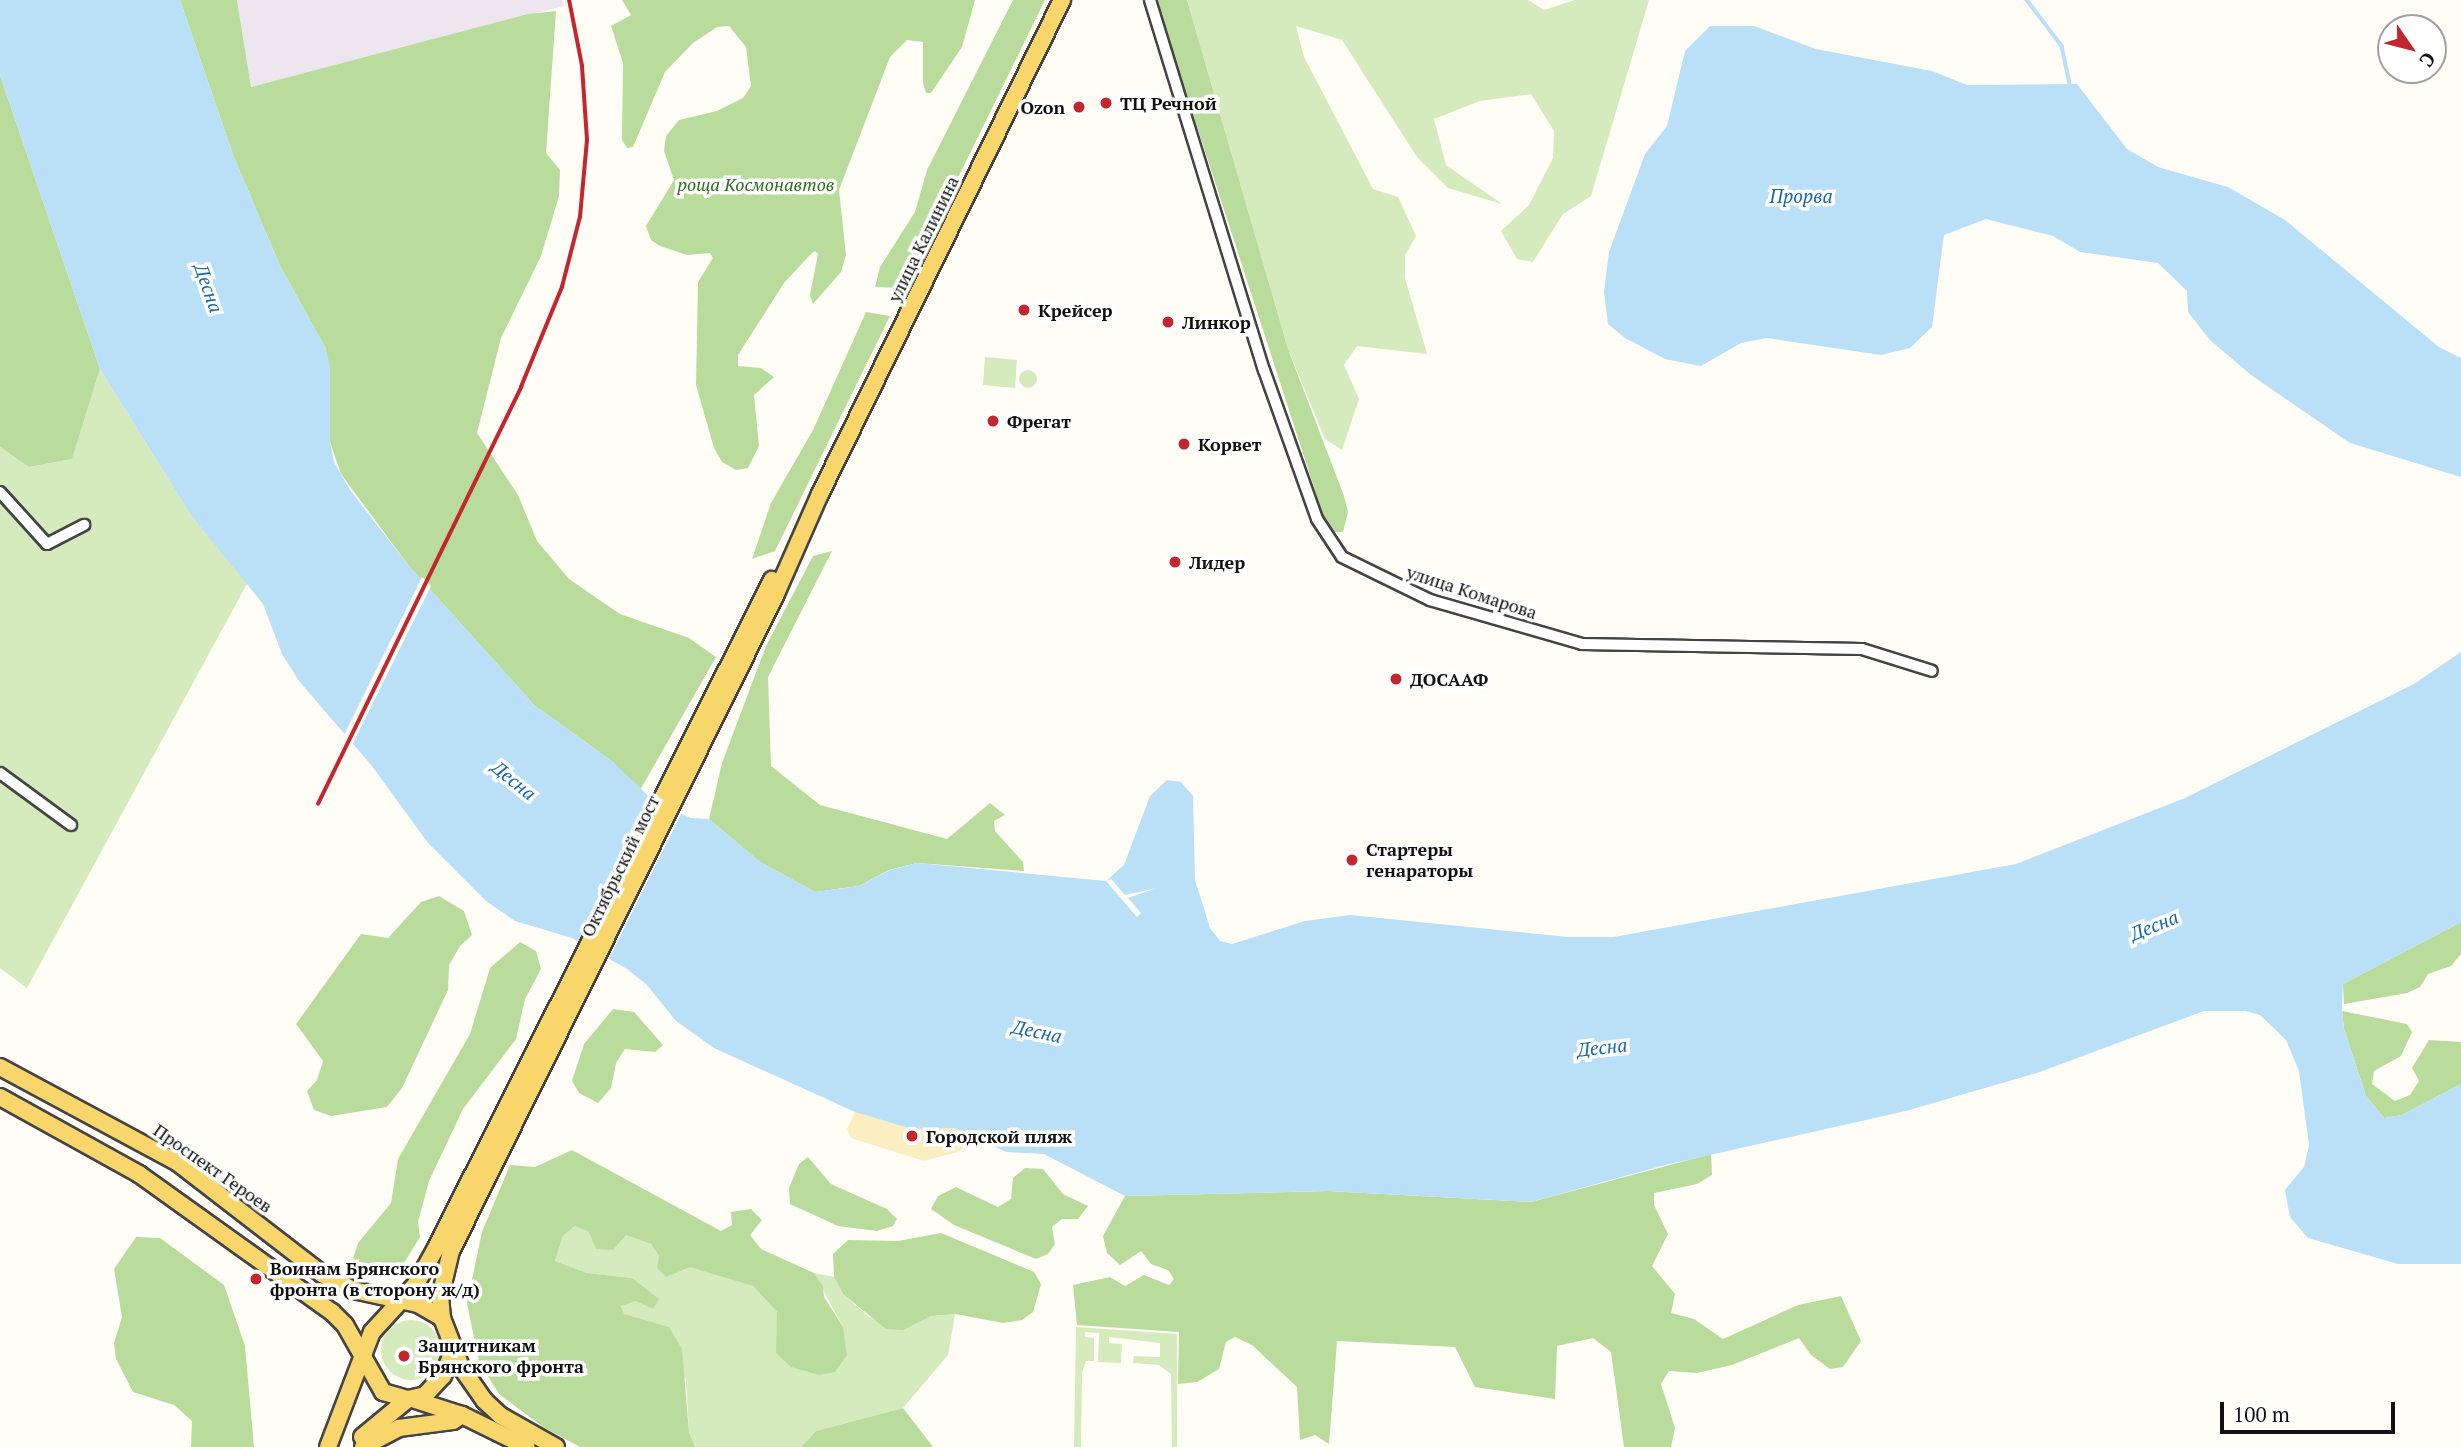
<!DOCTYPE html>
<html>
<head>
<meta charset="utf-8">
<style>
	body { margin:0 }
	#map { position:relative; width:2461px; height:1447px; overflow:hidden; background:#fffdf5; font-family:"PT Serif",serif }
	div>[style] { position:absolute }
	[style*='--x'] { left:calc(var(--x)*1px); top:calc(var(--y)*1px); width:calc(var(--w)*1px); rotate:calc(var(--a)*1deg) }
	.industrial>* { inset:0; background:#eee6ef }
	.green>* { inset:0; background:#d5ebbd }
	.round { border-radius:50% }
	.forest>* { inset:0; background:#b9dc9c }
	.sand>* { inset:0; background:#fbeec1 }
	.water>* { inset:0; background:#b9e0f7 }
	.pier>* { inset:0; background:#fffdf5 }
	.stream>* { height:3.5px; margin:-1.75px; padding:0 1.75px; transform-origin:1.75px; border-radius:1.75px; background:#b9e0f7 }
	.roads { filter:drop-shadow(2px 0 #444) drop-shadow(-2px 0 #444) drop-shadow(0 2px #444) drop-shadow(0 -2px #444) }
	.minor>* { height:10px; margin:-5px; padding:0 5px; transform-origin:5px; border-radius:5px; background:#fff }
	.primary>* { height:16px; margin:-8px; padding:0 8px; transform-origin:8px; border-radius:8px; background:#f9d66b }
	.rail>* { height:3.5px; margin:-1.75px; padding:0 1.75px; transform-origin:1.75px; border-radius:1.75px; background:#c4262e }
	.dots>* { width:19px; height:19px; translate:-50% -50%; box-sizing:border-box; border:4px solid #fff; border-radius:50% }
	span { translate:-50% -50%; white-space:nowrap; text-align:center; line-height:1.15; -webkit-text-stroke:7px #fff; paint-order:stroke }
	.poi-label { font-size:18px; color:#111; font-weight:700 }
	.left { translate:0 -50%; text-align:left }
	.right { translate:-100% -50%; text-align:right }
	.park-label { font-size:18px; color:#2f6b1f; font-style:italic }
	.street-label { font-size:18px; color:#111 }
	.water-label { font-size:19px; color:#1768a6; font-style:italic }
	.north { position:absolute; left:2377px; top:14px; width:70px; height:70px; box-sizing:border-box; background:#fff; border:2px solid #a0a0a0; border-radius:50%; rotate:125deg; font-size:19px; font-weight:700; line-height:28px; text-align:center; color:#111 }
	.north::after { content:''; display:block; margin:auto; width:24px; height:32px; background:#c4262e; clip-path:polygon(50% 0,100% 100%,50% 72%,0 100%) }
	.scale { position:absolute; left:2220px; top:1402px; width:175px; height:32px; box-sizing:border-box; border:4px solid #111; border-top:0; padding-left:9px; font-size:21px; line-height:24px; white-space:nowrap; color:#111; -webkit-text-stroke:5px #fff; paint-order:stroke }
</style>
</head>
<body>
<div id="map">
	<div class="industrial">
		<i style="clip-path:polygon(237px 0,562px 0,564px 6px,251px 87px)"></i>
	</div>
	<div class="green">
		<i style="clip-path:polygon(1187px 0,1528px 0,1544px 10px,1575px 0,1649px 0,1591px 196px,1563px 214px,1533px 262px,1517px 259px,1501px 231px,1529px 205px,1553px 158px,1554px 131px,1531px 94px,1480px 101px,1434px 119px,1446px 165px,1502px 204px,1448px 188px,1417px 157px,1342px 40px,1296px 26px,1304px 57px,1373px 189px,1398px 197px,1416px 236px,1405px 255px,1405px 278px,1427px 354px,1357px 346px,1344px 365px,1359px 399px,1342px 450px,1325px 439px,1288px 349px)"></i>
		<i style="clip-path:polygon(985px 357px,1017px 360px,1015px 388px,983px 385px)"></i>
		<i style="clip-path:polygon(100px 369px,190px 514px,248px 582px,27px 988px,0 968px,0 447px,29px 467px,72px 459px)"></i>
		<i class="round" style="left:1019px;top:370px;width:18px;height:18px"></i>
		<i style="clip-path:polygon(575px 1226px,589px 1232px,626px 1235px,651px 1244px,659px 1256px,753px 1286px,777px 1312px,779px 1333px,843px 1327px,814px 1273px,834px 1277px,843px 1294px,869px 1317px,904px 1330px,931px 1316px,955px 1314px,948px 1355px,903px 1408px,816px 1431px,801px 1447px,695px 1447px,689px 1432px,686px 1380px,643px 1321px,623px 1314px,621px 1305px,636px 1301px,632px 1278px,587px 1273px,555px 1261px,563px 1236px)"></i>
		<i class="round" style="left:381px;top:1320px;width:60px;height:60px"></i>
		<i style="clip-path:polygon(1076px 1327px,1177px 1334px,1177px 1447px,1172px 1447px,1171px 1374px,1159px 1365px,1133px 1363px,1134px 1356px,1160px 1357px,1160px 1343px,1109px 1337px,1109px 1343px,1122px 1344px,1121px 1363px,1098px 1362px,1099px 1333px,1085px 1332px,1085px 1337px,1094px 1338px,1094px 1361px,1086px 1361px,1082px 1373px,1081px 1447px,1074px 1447px)"></i>
	</div>
	<div class="forest">
		<i style="clip-path:polygon(180px 0,237px 0,251px 87px,528px 14px,556px 11px,546px 153px,560px 170px,559px 196px,541px 256px,501px 338px,477px 433px,518px 495px,537px 541px,569px 579px,620px 614px,689px 638px,716px 657px,639px 792px,613px 762px,534px 705px,408px 565px,341px 474px,330px 442px,326px 349px,280px 266px,233px 155px)"></i>
		<i style="clip-path:polygon(622px 0,975px 0,962px 47px,931px 93px,926px 93px,923px 83px,923px 42px,907px 40px,890px 57px,839px 190px,846px 255px,841px 272px,813px 304px,810px 295px,818px 254px,815px 251px,811px 254px,784px 283px,738px 355px,738px 366px,761px 368px,774px 377px,754px 395px,759px 446px,748px 468px,736px 470px,722px 462px,714px 448px,696px 385px,698px 282px,713px 258px,710px 253px,687px 255px,660px 246px,651px 240px,646px 226px,674px 180px,664px 151px,666px 136px,679px 120px,717px 111px,743px 98px,751px 86px,746px 47px,729px 26px,717px 27px,693px 43px,665px 72px,633px 147px,627px 148px,622px 140px,623px 63px,611px 26px,631px 15px)"></i>
		<i style="clip-path:polygon(1013px 0,1045px 0,904px 288px,875px 287px,880px 267px,915px 212px,927px 170px)"></i>
		<i style="clip-path:polygon(1156px 0,1187px 0,1288px 349px,1344px 496px,1348px 512px,1343px 532px,1334px 532px,1326px 524px)"></i>
		<i style="clip-path:polygon(0 75px,100px 369px,72px 459px,29px 467px,0 447px)"></i>
		<i style="clip-path:polygon(866px 312px,890px 316px,775px 551px,752px 559px,771px 503px,813px 430px)"></i>
		<i style="clip-path:polygon(832px 551px,768px 677px,771px 766px,820px 805px,947px 839px,990px 803px,1005px 815px,994px 821px,995px 831px,1023px 862px,1024px 871px,917px 863px,889px 870px,859px 886px,815px 892px,760px 862px,709px 819px,722px 763px,766px 646px,813px 556px)"></i>
		<i style="clip-path:polygon(439px 896px,464px 911px,472px 935px,460px 946px,449px 965px,448px 990px,402px 1088px,387px 1107px,331px 1116px,314px 1110px,307px 1091px,317px 1080px,323px 1061px,296px 1024px,361px 934px,388px 938px,421px 902px)"></i>
		<i style="clip-path:polygon(2461px 922px,2461px 954px,2451px 966px,2428px 974px,2420px 987px,2407px 993px,2344px 1004px,2343px 984px)"></i>
		<i style="clip-path:polygon(520px 942px,536px 951px,541px 969px,525px 999px,516px 1039px,463px 1109px,429px 1181px,418px 1222px,420px 1237px,404px 1263px,374px 1269px,353px 1259px,358px 1243px,391px 1203px,398px 1159px,470px 1034px,490px 968px)"></i>
		<i style="clip-path:polygon(613px 1009px,634px 1012px,663px 1045px,655px 1052px,625px 1049px,616px 1063px,611px 1088px,598px 1103px,579px 1093px,572px 1081px,584px 1044px)"></i>
		<i style="clip-path:polygon(2342px 1011px,2407px 1024px,2412px 1032px,2401px 1056px,2374px 1071px,2372px 1084px,2395px 1101px,2410px 1095px,2419px 1081px,2412px 1068px,2429px 1040px,2461px 1042px,2461px 1084px,2402px 1115px,2384px 1118px,2366px 1096px,2344px 1029px)"></i>
		<i style="clip-path:polygon(572px 1150px,721px 1231px,732px 1225px,731px 1212px,751px 1209px,762px 1220px,750px 1235px,761px 1249px,814px 1273px,823px 1286px,824px 1297px,843px 1327px,847px 1355px,835px 1372px,819px 1375px,791px 1367px,776px 1353px,777px 1312px,753px 1286px,690px 1267px,666px 1277px,657px 1268px,659px 1256px,651px 1244px,626px 1235px,613px 1250px,596px 1249px,589px 1232px,575px 1226px,563px 1236px,555px 1261px,587px 1273px,632px 1278px,659px 1299px,653px 1309px,636px 1301px,621px 1306px,624px 1314px,669px 1327px,682px 1349px,689px 1432px,695px 1447px,580px 1447px,543px 1427px,499px 1394px,479px 1362px,467px 1303px,482px 1232px,510px 1165px,535px 1167px)"></i>
		<i style="clip-path:polygon(1711px 1154px,1712px 1175px,1697px 1184px,1654px 1193px,1654px 1205px,1668px 1234px,1652px 1266px,1675px 1294px,1671px 1313px,1694px 1319px,1723px 1339px,1798px 1305px,1841px 1296px,1861px 1341px,1843px 1367px,1830px 1369px,1811px 1355px,1799px 1338px,1732px 1365px,1697px 1373px,1669px 1371px,1661px 1384px,1675px 1428px,1671px 1447px,1624px 1447px,1611px 1352px,1593px 1338px,1557px 1346px,1555px 1399px,1475px 1387px,1455px 1347px,1337px 1341px,1329px 1444px,1315px 1435px,1300px 1440px,1297px 1387px,1252px 1345px,1235px 1337px,1226px 1342px,1219px 1369px,1197px 1382px,1178px 1384px,1179px 1332px,1077px 1325px,1073px 1285px,1110px 1277px,1125px 1286px,1144px 1275px,1169px 1285px,1174px 1279px,1168px 1270px,1151px 1264px,1141px 1251px,1120px 1265px,1107px 1253px,1103px 1236px,1125px 1196px,1328px 1191px,1531px 1202px)"></i>
		<i style="clip-path:polygon(808px 1157px,831px 1184px,887px 1209px,897px 1219px,893px 1226px,877px 1231px,838px 1226px,790px 1204px,789px 1188px,799px 1164px)"></i>
		<i style="clip-path:polygon(1025px 1168px,1043px 1169px,1063px 1194px,1088px 1206px,1078px 1219px,1062px 1219px,1052px 1227px,1055px 1244px,1048px 1254px,1036px 1259px,954px 1225px,931px 1209px,938px 1196px,956px 1187px,998px 1207px,1011px 1199px,1013px 1178px)"></i>
		<i style="clip-path:polygon(941px 1233px,1034px 1272px,1041px 1284px,1033px 1312px,1022px 1320px,1003px 1323px,955px 1314px,931px 1316px,904px 1330px,886px 1329px,843px 1294px,834px 1277px,833px 1254px,848px 1240px,898px 1241px)"></i>
		<i style="clip-path:polygon(136px 1237px,160px 1238px,224px 1285px,245px 1346px,254px 1447px,191px 1447px,192px 1421px,174px 1405px,133px 1392px,116px 1359px,114px 1343px,122px 1317px,114px 1269px)"></i>
		<i style="clip-path:polygon(903px 1408px,933px 1447px,801px 1447px,816px 1431px)"></i>
	</div>
	<div class="sand">
		<i style="clip-path:polygon(855px 1112px,912px 1129px,955px 1128px,974px 1134px,961px 1151px,924px 1161px,851px 1138px,847px 1129px)"></i>
	</div>
	<div class="water">
		<i style="clip-path:polygon(0 0,180px 0,233px 155px,280px 266px,326px 349px,330px 366px,330px 442px,334px 462px,350px 490px,408px 565px,534px 705px,613px 762px,656px 803px,691px 818px,709px 819px,760px 862px,815px 892px,859px 886px,890px 870px,917px 863px,1106px 881px,1124px 865px,1150px 796px,1167px 780px,1181px 782px,1193px 796px,1195px 880px,1210px 928px,1220px 941px,1232px 944px,1305px 921px,1350px 915px,1568px 937px,1614px 937px,2016px 864px,2185px 798px,2414px 684px,2461px 652px,2461px 922px,2343px 984px,2342px 1011px,2344px 1029px,2366px 1096px,2384px 1118px,2402px 1115px,2461px 1084px,2461px 1264px,2398px 1264px,2308px 1238px,2290px 1217px,2285px 1190px,2304px 1167px,2309px 1145px,2299px 1071px,2286px 1040px,2260px 1015px,2245px 1011px,2204px 1011px,2037px 1073px,1906px 1111px,1665px 1165px,1531px 1202px,1328px 1191px,1125px 1196px,1044px 1154px,1006px 1152px,955px 1128px,912px 1129px,855px 1112px,714px 1048px,676px 1021px,647px 985px,627px 969px,572px 938px,515px 921px,486px 901px,428px 843px,372px 766px,299px 681px,282px 654px,263px 604px,190px 514px,100px 369px,0 75px)"></i>
		<i style="clip-path:polygon(1710px 26px,1754px 26px,1816px 49px,1932px 71px,1967px 85px,2077px 84px,2127px 149px,2158px 167px,2228px 187px,2285px 220px,2439px 347px,2461px 358px,2461px 477px,2350px 443px,2251px 375px,2210px 340px,2188px 312px,2187px 291px,2158px 263px,2080px 252px,2053px 236px,1986px 219px,1944px 235px,1932px 327px,1910px 348px,1881px 355px,1767px 338px,1741px 343px,1701px 366px,1665px 359px,1625px 338px,1608px 324px,1604px 292px,1609px 252px,1645px 154px,1667px 126px,1685px 51px)"></i>
	</div>
	<div class="pier">
		<i style="clip-path:polygon(422px 577px,431px 586px,351px 747px,343px 737px)"></i>
		<i style="clip-path:polygon(652px 796px,683px 810px,608px 961px,577px 945px)"></i>
		<i style="clip-path:polygon(1111px 879px,1125px 895px,1157px 888px,1128px 898px,1141px 913px,1137px 917px,1106px 881px)"></i>
	</div>
	<div class="stream">
		<i style="--x:2027;--y:0;--w:58;--a:52.7"></i>
		<i style="--x:2062;--y:46;--w:38;--a:78"></i>
	</div>
	<div class="roads">
		<div class="minor">
			<i style="--x:1150;--y:0;--w:387;--a:72.9"></i>
			<i style="--x:1264;--y:370;--w:158;--a:70.4"></i>
			<i style="--x:1317;--y:519;--w:45;--a:56.7"></i>
			<i style="--x:1342;--y:557;--w:98;--a:26"></i>
			<i style="--x:1430;--y:600;--w:158;--a:16.1"></i>
			<i style="--x:1582;--y:644;--w:280;--a:1"></i>
			<i style="--x:1862;--y:649;--w:73;--a:17.4"></i>
			<i style="--x:0;--y:492;--w:70;--a:47.9"></i>
			<i style="--x:47;--y:544;--w:42;--a:-27.2"></i>
			<i style="--x:0;--y:773;--w:88;--a:36.2"></i>
		</div>
		<div class="primary">
			<i style="--x:0;--y:1067;--w:202;--a:28.3"></i>
			<i style="--x:178;--y:1163;--w:182;--a:37.6"></i>
			<i style="--x:322;--y:1274;--w:35;--a:27"></i>
			<i style="--x:353;--y:1290;--w:66;--a:12.2"></i>
			<i style="--x:418;--y:1304;--w:28;--a:30"></i>
			<i style="--x:0;--y:1097;--w:159;--a:29"></i>
			<i style="--x:139;--y:1174;--w:237;--a:35.6"></i>
			<i style="--x:332;--y:1312;--w:18;--a:45"></i>
			<i style="--x:345;--y:1325;--w:77;--a:60.4"></i>
			<i style="--x:383;--y:1392;--w:26;--a:16"></i>
			<i style="--x:408;--y:1399;--w:17;--a:-13"></i>
			<i style="--x:425;--y:1395;--w:26;--a:-47"></i>
			<i style="--x:443;--y:1376;--w:29;--a:-68"></i>
			<i style="--x:412;--y:1399;--w:52;--a:17.7"></i>
			<i style="--x:462;--y:1415;--w:72;--a:26.2"></i>
			<i style="--x:362;--y:1437;--w:60;--a:-39.6"></i>
			<i style="--x:328;--y:1447;--w:123;--a:-69.1"></i>
			<i style="--x:372;--y:1332;--w:65;--a:-47.5"></i>
			<i style="--x:416;--y:1284;--w:41;--a:-60.9"></i>
			<i style="--x:436;--y:1248;--w:748;--a:-63.3"></i>
			<i style="--x:363;--y:1447;--w:41;--a:-27.8"></i>
			<i style="--x:399;--y:1428;--w:54;--a:-7.4"></i>
			<i style="--x:453;--y:1421;--w:11;--a:-34"></i>
			<i style="--x:556;--y:1447;--w:63;--a:-150.6"></i>
			<i style="--x:501;--y:1416;--w:23;--a:-137"></i>
			<i style="--x:484;--y:1400;--w:40;--a:-124.9"></i>
			<i style="--x:461;--y:1367;--w:53;--a:-111.2"></i>
			<i style="--x:442;--y:1318;--w:21;--a:-95"></i>
			<i style="--x:440;--y:1297;--w:47;--a:-76.6"></i>
			<i style="--x:451;--y:1251;--w:731;--a:-63.68"></i>
			<i style="--x:775;--y:596;--w:111;--a:-66.2"></i>
			<i style="--x:820;--y:494;--w:550;--a:-63.9"></i>
		</div>
	</div>
	<div class="rail">
		<i style="--x:318;--y:804;--w:464;--a:-64"></i>
		<i style="--x:521;--y:387;--w:108;--a:-67.7"></i>
		<i style="--x:562;--y:287;--w:72;--a:-75.6"></i>
		<i style="--x:580;--y:217;--w:77;--a:-84.8"></i>
		<i style="--x:587;--y:140;--w:74;--a:-93.9"></i>
		<i style="--x:582;--y:66;--w:67;--a:-101.1"></i>
	</div>
	<div class="dots">
		<i style="left:1106px;top:103px;background:#c4262e"></i>
		<i style="left:1079px;top:107px;background:#c4262e"></i>
		<i style="left:1024px;top:310px;background:#c4262e"></i>
		<i style="left:1168px;top:322px;background:#c4262e"></i>
		<i style="left:993px;top:421px;background:#c4262e"></i>
		<i style="left:1184px;top:444px;background:#c4262e"></i>
		<i style="left:1175px;top:562px;background:#c4262e"></i>
		<i style="left:1396px;top:679px;background:#c4262e"></i>
		<i style="left:1352px;top:860px;background:#c4262e"></i>
		<i style="left:912px;top:1136px;background:#c4262e"></i>
		<i style="left:256px;top:1279px;background:#c4262e"></i>
		<i style="left:404px;top:1356px;background:#c4262e"></i>
	</div>
	<div class="poi-label">
		<span class="left" style="left:1120px;top:103px">ТЦ Речной</span>
		<span class="right" style="left:1065px;top:107px">Ozon</span>
		<span class="left" style="left:1038px;top:310px">Крейсер</span>
		<span class="left" style="left:1182px;top:322px">Линкор</span>
		<span class="left" style="left:1007px;top:421px">Фрегат</span>
		<span class="left" style="left:1198px;top:444px">Корвет</span>
		<span class="left" style="left:1189px;top:562px">Лидер</span>
		<span class="left" style="left:1410px;top:679px">ДОСААФ</span>
		<span class="left" style="left:1366px;top:860px">Стартеры<br>генараторы</span>
		<span class="left" style="left:926px;top:1136px">Городской пляж</span>
		<span class="left" style="left:270px;top:1279px">Воинам Брянского<br>фронта (в сторону ж/д)</span>
		<span class="left" style="left:418px;top:1356px">Защитникам<br>Брянского фронта</span>
	</div>
	<div class="park-label">
		<span style="left:756px;top:184px">роща Космонавтов</span>
	</div>
	<div class="street-label">
		<span style="left:923px;top:239px;rotate:-64deg">улица Калинина</span>
		<span style="left:1472px;top:592px;rotate:18deg">улица Комарова</span>
		<span style="left:620px;top:866px;rotate:-64deg">Октябрьский мост</span>
		<span style="left:213px;top:1168px;rotate:35deg">Проспект Героев</span>
	</div>
	<div class="water-label">
		<span style="left:1801px;top:196px">Прорва</span>
		<span style="left:209px;top:288px;rotate:71deg">Десна</span>
		<span style="left:514px;top:780px;rotate:39deg">Десна</span>
		<span style="left:2154px;top:925px;rotate:-22deg">Десна</span>
		<span style="left:1037px;top:1031px;rotate:12deg">Десна</span>
		<span style="left:1602px;top:1047px;rotate:-6deg">Десна</span>
	</div>
	<div class="north">С</div>
	<div class="scale">100 m</div>
</div>
</body>
</html>
